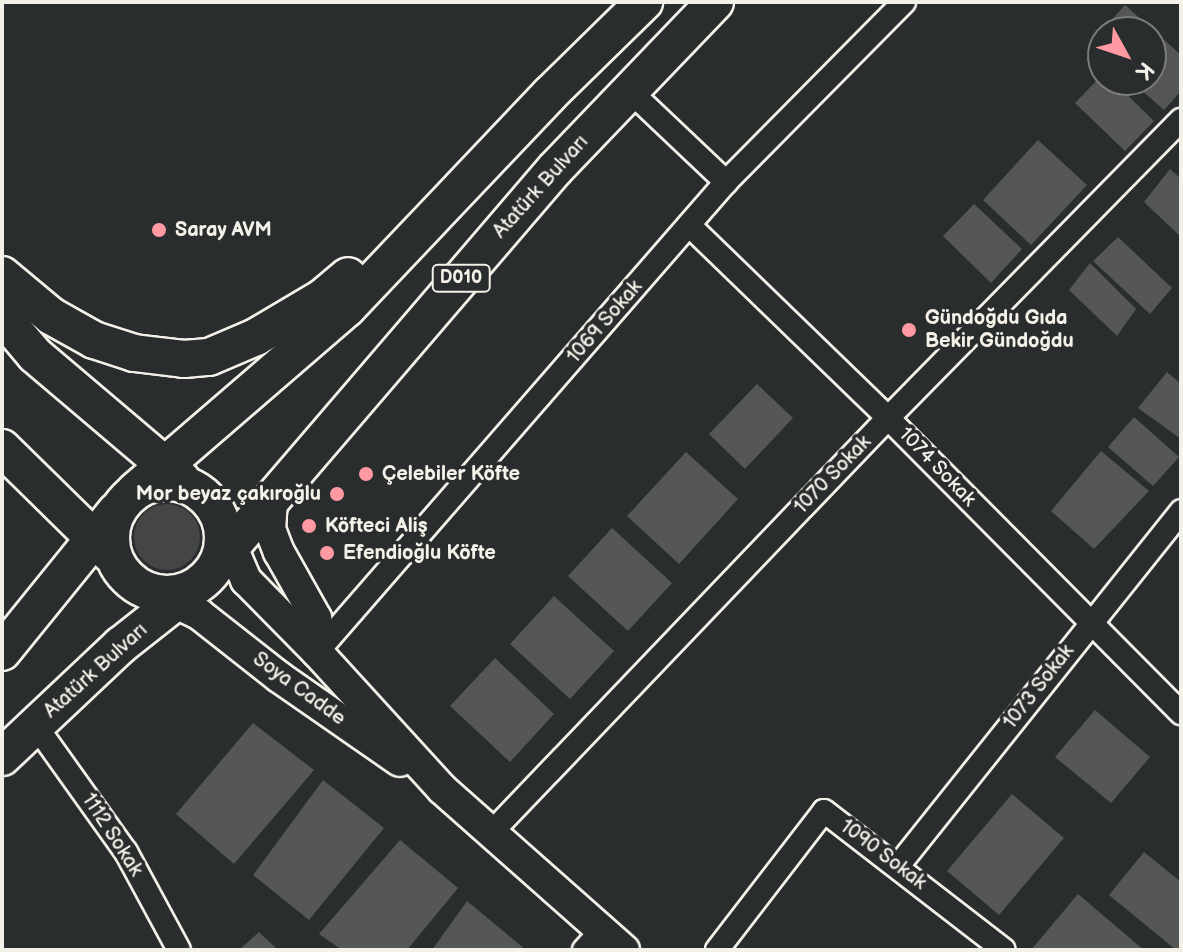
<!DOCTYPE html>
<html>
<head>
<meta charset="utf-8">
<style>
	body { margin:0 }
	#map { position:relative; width:1183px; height:952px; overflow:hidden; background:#2a2d2e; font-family:"Balsamiq Sans",sans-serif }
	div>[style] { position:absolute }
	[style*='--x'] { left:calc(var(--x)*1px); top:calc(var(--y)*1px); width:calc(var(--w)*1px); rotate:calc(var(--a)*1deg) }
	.green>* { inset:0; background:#444645 }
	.round { border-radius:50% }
	.building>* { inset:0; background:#555756 }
	.roads { filter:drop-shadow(2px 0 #f4f1e8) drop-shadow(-2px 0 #f4f1e8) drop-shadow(0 2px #f4f1e8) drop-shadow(0 -2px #f4f1e8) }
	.minor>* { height:22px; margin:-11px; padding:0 11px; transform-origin:11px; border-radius:11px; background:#2a2d2e }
	.secondary>* { height:30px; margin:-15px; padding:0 15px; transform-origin:15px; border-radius:15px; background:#2a2d2e }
	.trunk>* { height:36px; margin:-18px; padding:0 18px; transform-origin:18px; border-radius:18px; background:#2a2d2e }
	.trunk>.ring { margin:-18px; padding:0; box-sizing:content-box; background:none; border:36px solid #2a2d2e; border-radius:50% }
	.dots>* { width:22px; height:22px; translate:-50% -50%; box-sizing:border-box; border:4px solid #2a2d2e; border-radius:50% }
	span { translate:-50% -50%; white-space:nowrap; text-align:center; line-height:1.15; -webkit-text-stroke:7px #2a2d2e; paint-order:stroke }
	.shield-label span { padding:2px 6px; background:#2a2d2e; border:2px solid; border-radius:6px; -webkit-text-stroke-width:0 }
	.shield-label { font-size:18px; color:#f4f1e8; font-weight:700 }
	.street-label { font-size:20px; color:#f4f1e8 }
	.poi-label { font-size:20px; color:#f4f1e8; font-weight:700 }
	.left { translate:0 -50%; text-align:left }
	.right { translate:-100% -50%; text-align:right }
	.frame { position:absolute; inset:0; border:4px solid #f4f1e8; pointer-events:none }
	.north { position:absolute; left:1087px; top:16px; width:80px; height:80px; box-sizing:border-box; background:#2a2d2e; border:2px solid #7b7b78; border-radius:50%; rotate:130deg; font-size:22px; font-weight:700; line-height:32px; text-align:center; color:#f4f1e8 }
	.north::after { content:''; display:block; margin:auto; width:28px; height:36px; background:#ff9aa2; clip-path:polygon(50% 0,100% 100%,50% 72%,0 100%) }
</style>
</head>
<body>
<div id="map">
	<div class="green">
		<i class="round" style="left:134px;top:504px;width:66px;height:66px"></i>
	</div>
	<div class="building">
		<i style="clip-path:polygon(1125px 5px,1181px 55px,1181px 91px,1164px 110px,1130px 80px,1151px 80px,1151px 32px,1103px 32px,1103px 56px,1090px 44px)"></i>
		<i style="clip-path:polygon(1103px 74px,1103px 80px,1112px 80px,1154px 121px,1125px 151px,1075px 103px)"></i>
		<i style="clip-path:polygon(1038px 140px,1087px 185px,1031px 245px,983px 200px)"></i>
		<i style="clip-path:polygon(1170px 169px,1181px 179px,1181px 237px,1144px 202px)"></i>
		<i style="clip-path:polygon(974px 204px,1022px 249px,991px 283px,943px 236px)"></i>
		<i style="clip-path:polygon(1118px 237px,1172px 288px,1150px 314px,1093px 261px)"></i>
		<i style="clip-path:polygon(1090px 263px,1136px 309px,1117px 336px,1069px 290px)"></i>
		<i style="clip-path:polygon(1167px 372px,1181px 384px,1181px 439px,1138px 408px)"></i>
		<i style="clip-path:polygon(757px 384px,793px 418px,745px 469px,709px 434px)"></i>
		<i style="clip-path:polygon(1134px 417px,1179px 457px,1153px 486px,1108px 447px)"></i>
		<i style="clip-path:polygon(1101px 451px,1149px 491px,1094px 549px,1051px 511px)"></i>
		<i style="clip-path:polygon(686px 452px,738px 499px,679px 564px,627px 516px)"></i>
		<i style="clip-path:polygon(612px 528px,672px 583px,628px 631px,568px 576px)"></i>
		<i style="clip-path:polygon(554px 596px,614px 651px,570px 699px,510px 644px)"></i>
		<i style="clip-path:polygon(495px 658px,554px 714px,510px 762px,450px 706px)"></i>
		<i style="clip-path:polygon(1095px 710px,1150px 757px,1111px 803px,1055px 757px)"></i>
		<i style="clip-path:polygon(253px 723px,314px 770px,234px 864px,176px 814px)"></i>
		<i style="clip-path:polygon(323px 780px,384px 828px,309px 920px,253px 875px)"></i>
		<i style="clip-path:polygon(1012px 794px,1064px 838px,999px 915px,947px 871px)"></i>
		<i style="clip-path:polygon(400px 840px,458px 888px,407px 950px,342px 950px,319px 934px)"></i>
		<i style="clip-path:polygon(1144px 852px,1181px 882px,1181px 950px,1176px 950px,1109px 895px)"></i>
		<i style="clip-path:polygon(1078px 894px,1144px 950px,1031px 950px)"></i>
		<i style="clip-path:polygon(467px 901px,526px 950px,432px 950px)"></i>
		<i style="clip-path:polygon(259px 932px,278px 950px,239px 950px)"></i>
	</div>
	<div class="roads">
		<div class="minor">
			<i style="--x:629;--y:90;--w:134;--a:43.5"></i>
			<i style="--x:689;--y:225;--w:277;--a:44.1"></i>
			<i style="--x:888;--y:418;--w:416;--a:45.2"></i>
			<i style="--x:317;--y:652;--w:623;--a:-48.97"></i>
			<i style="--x:726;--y:182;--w:253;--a:-45.3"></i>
			<i style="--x:36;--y:726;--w:155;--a:54.5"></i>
			<i style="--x:126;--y:852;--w:111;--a:61.6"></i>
			<i style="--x:490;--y:834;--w:576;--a:-46.27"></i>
			<i style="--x:888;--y:418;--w:418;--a:-45.5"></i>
			<i style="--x:898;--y:866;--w:454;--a:-51.4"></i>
			<i style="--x:584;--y:950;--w:25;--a:-48"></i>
			<i style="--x:717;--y:950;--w:175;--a:-52.4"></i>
			<i style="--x:824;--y:811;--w:227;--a:37.7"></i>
		</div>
		<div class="secondary">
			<i style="--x:277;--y:490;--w:12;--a:114"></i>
			<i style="--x:272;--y:501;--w:28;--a:94"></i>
			<i style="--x:270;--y:529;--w:25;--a:69"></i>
			<i style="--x:279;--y:552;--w:76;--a:60.7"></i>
			<i style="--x:316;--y:618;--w:34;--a:88"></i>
			<i style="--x:223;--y:526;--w:59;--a:66.9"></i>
			<i style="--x:246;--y:580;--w:101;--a:45.4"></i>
			<i style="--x:317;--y:652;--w:185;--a:47.6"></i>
			<i style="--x:442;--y:789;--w:243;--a:41.5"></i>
			<i style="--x:155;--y:593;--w:49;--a:25.5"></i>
			<i style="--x:199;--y:614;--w:102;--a:38.2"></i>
			<i style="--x:279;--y:677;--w:147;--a:34.8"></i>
		</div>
		<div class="trunk">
			<i style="--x:2;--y:275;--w:64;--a:39.9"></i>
			<i style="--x:51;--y:316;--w:49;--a:29.2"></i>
			<i style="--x:94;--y:340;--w:42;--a:18"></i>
			<i style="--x:134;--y:353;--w:50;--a:6.8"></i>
			<i style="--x:184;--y:359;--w:25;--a:-5"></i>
			<i style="--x:209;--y:357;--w:51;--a:-23.1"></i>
			<i style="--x:256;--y:337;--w:77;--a:-30.6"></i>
			<i style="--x:322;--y:298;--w:34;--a:-40"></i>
			<i style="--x:2;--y:316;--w:51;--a:49.8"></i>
			<i style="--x:35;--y:355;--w:192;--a:40.3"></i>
			<i style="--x:2;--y:448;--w:150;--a:44.5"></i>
			<i class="ring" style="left:111px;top:482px;width:76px;height:76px"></i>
			<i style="--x:135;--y:491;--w:280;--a:-40.8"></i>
			<i style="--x:347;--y:308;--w:295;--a:-46.5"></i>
			<i style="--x:550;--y:94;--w:132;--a:-44.4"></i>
			<i style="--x:218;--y:562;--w:518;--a:-49.39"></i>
			<i style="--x:555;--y:169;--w:231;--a:-46.2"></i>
			<i style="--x:2;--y:652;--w:181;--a:-51"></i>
			<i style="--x:2;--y:757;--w:163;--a:-43.3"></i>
			<i style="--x:121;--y:645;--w:90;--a:-38.3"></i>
		</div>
	</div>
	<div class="dots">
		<i style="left:159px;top:230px;background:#ff9aa2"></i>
		<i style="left:909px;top:330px;background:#ff9aa2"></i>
		<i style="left:366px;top:474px;background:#ff9aa2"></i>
		<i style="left:337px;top:494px;background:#ff9aa2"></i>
		<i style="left:309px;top:526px;background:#ff9aa2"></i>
		<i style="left:327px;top:553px;background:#ff9aa2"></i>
	</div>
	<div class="shield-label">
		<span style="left:461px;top:278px">D010</span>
	</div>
	<div class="street-label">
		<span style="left:541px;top:187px;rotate:-48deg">Atatürk Bulvarı</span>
		<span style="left:605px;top:322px;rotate:-49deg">1069 Sokak</span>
		<span style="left:937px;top:467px;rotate:46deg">1074 Sokak</span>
		<span style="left:833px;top:475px;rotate:-46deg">1070 Sokak</span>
		<span style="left:96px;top:671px;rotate:-42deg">Atatürk Bulvarı</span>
		<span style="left:1039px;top:687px;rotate:-52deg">1073 Sokak</span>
		<span style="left:299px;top:689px;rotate:36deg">Soya Cadde</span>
		<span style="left:112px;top:835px;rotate:57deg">1112 Sokak</span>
		<span style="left:883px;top:855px;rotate:37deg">1090 Sokak</span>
	</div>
	<div class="poi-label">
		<span class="left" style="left:175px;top:230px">Saray AVM</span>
		<span class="left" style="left:925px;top:330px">Gündoğdu Gıda<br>Bekir Gündoğdu</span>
		<span class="left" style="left:382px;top:474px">Çelebiler Köfte</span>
		<span class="right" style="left:321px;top:494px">Mor beyaz çakıroğlu</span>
		<span class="left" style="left:325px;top:526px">Köfteci Aliş</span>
		<span class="left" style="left:343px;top:553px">Efendioğlu Köfte</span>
	</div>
	<div class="frame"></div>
	<div class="north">K</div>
</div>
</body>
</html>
